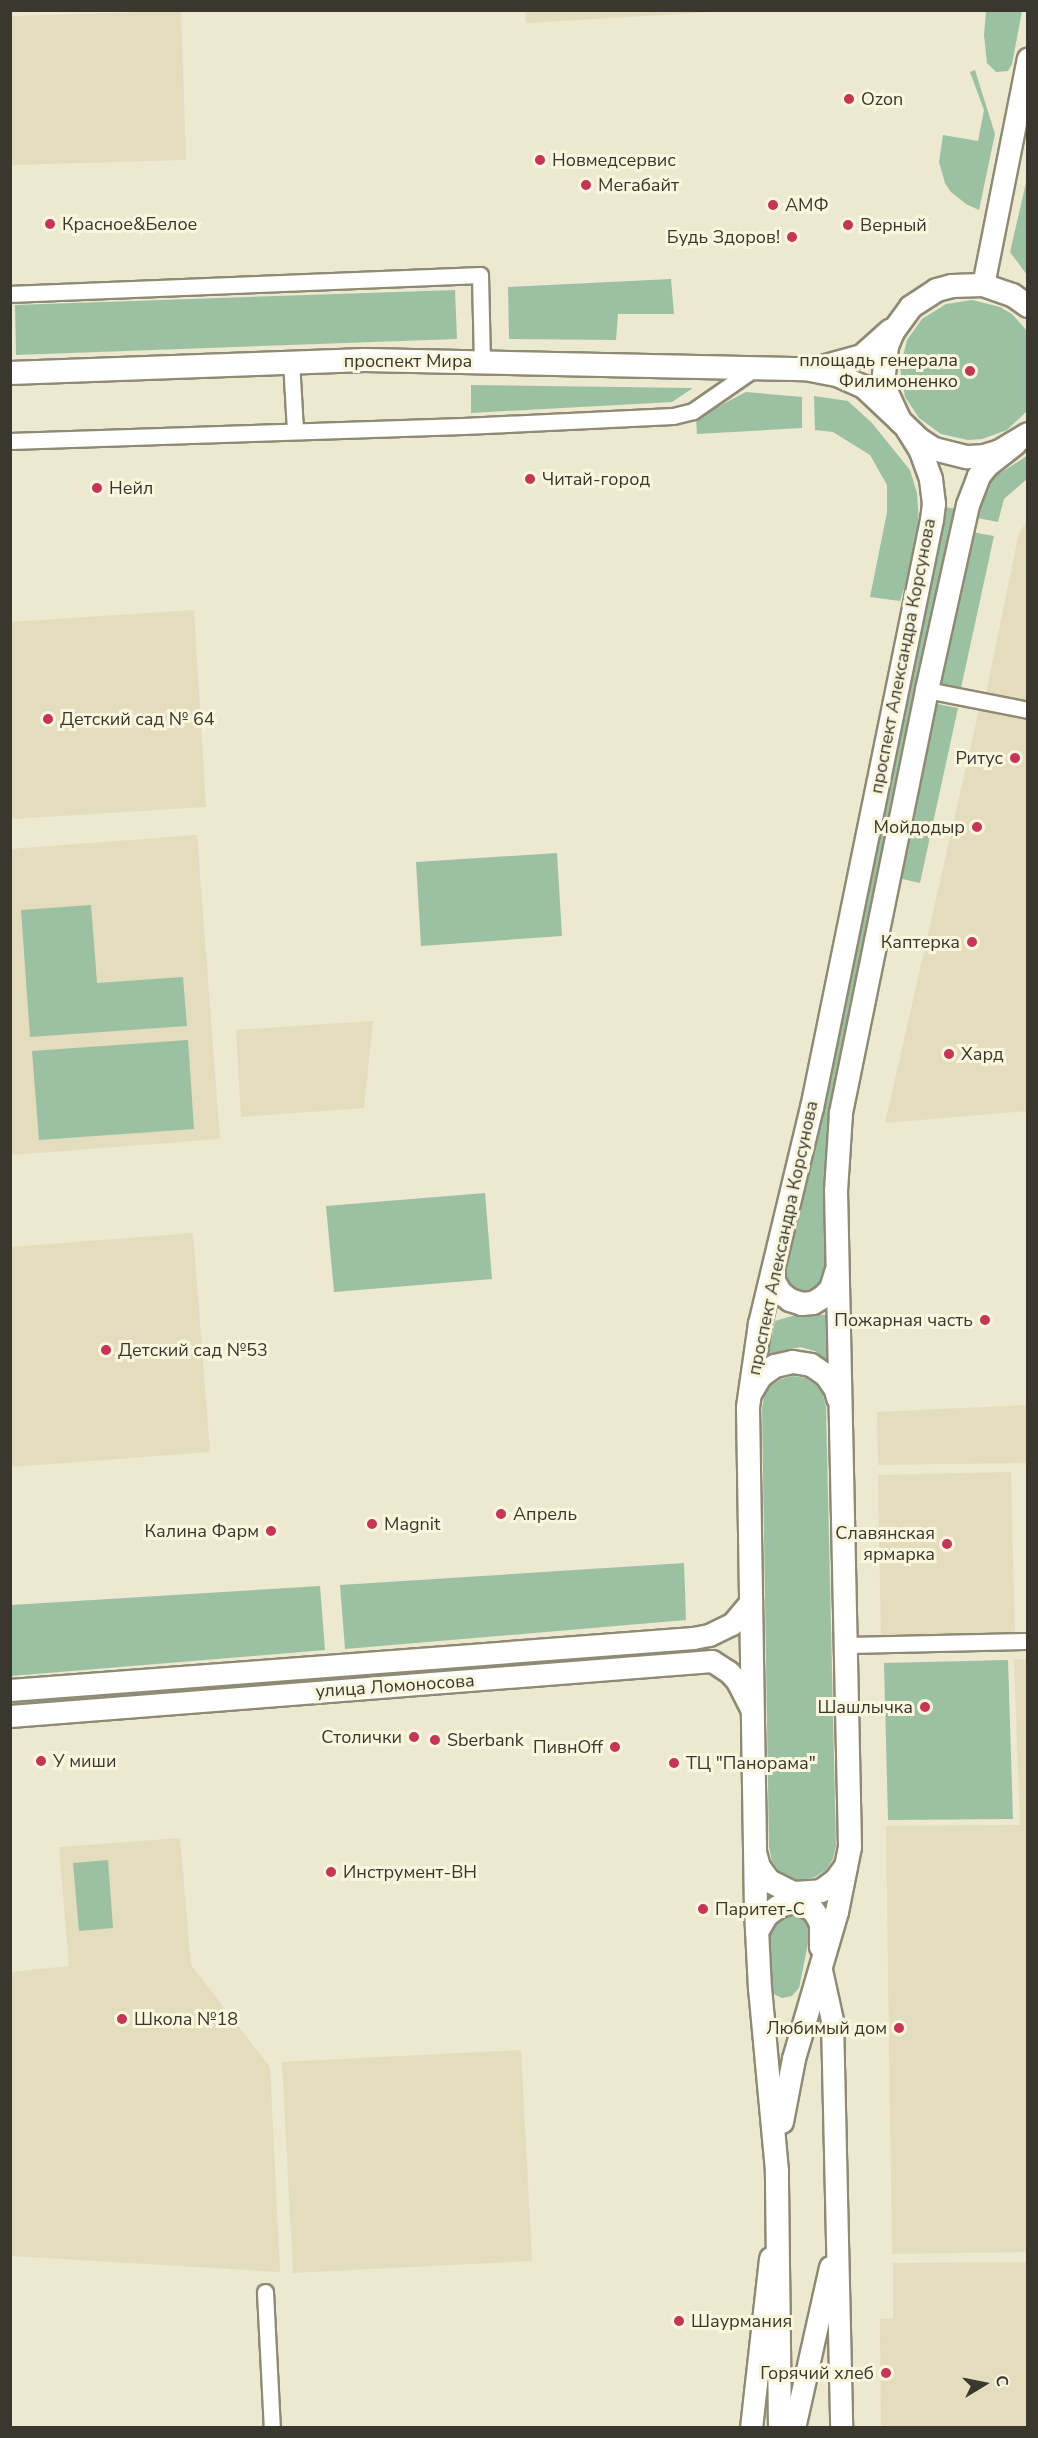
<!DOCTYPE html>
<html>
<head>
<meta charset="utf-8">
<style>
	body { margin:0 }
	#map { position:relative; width:1038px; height:2438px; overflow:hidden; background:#ede8d0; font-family:"Nunito Sans",sans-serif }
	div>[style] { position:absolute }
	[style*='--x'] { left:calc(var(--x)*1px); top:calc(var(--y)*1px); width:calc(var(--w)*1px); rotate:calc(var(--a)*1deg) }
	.built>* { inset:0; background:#e3dcbd }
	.green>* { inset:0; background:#9cc1a2 }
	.roads { filter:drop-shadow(2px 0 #8f8a74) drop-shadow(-2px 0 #8f8a74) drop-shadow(0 2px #8f8a74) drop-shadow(0 -2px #8f8a74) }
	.street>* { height:15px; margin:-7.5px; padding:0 7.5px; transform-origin:7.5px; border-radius:7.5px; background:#fff }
	.secondary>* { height:21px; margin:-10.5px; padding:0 10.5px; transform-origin:10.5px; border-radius:10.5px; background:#fff }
	.primary>* { height:22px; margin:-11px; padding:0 11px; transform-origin:11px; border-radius:11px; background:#fff }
	.dots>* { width:16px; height:16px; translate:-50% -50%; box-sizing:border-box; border:3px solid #faf5dd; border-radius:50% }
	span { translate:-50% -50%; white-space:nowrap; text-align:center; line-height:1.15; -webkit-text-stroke:6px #faf5dd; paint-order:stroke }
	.poi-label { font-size:18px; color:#39372e }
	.left { translate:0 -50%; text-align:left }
	.right { translate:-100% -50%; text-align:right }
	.street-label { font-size:18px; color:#39372e }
	.frame { position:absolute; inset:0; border:12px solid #39372e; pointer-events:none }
	.north { position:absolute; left:954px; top:2354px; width:60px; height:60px; -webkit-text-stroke:4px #faf5dd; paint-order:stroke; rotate:80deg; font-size:16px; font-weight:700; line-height:24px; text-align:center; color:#39372e }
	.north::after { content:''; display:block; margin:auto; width:21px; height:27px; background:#39372e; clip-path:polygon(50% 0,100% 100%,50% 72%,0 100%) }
</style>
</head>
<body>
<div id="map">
	<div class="built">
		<i style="clip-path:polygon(181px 11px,186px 160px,11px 165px,11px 16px)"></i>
		<i style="clip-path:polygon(525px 11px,525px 10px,732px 11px,526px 23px)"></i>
		<i style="clip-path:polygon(1027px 521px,1027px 701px,986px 693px,1019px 533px)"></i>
		<i style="clip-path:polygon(194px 610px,206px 807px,11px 819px,11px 622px)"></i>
		<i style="clip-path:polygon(979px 710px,1027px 719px,1027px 1111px,885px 1123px)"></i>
		<i style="clip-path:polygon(197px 835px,220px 1139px,11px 1155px,11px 849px)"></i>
		<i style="clip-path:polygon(373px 1021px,364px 1108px,241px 1117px,236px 1030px)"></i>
		<i style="clip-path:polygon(193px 1233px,210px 1452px,11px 1467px,11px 1247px)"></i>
		<i style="clip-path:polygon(1027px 1405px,1027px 1463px,878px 1465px,877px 1412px)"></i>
		<i style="clip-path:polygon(1011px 1472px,1015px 1638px,881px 1640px,878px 1475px)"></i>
		<i style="clip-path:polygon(1014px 1659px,1028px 1659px,1027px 2252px,892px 2254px,886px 1826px,1020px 1825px)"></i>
		<i style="clip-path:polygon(180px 1838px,191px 1965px,270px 2067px,280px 2272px,11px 2256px,10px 1972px,69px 1966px,59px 1847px)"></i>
		<i style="clip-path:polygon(521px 2050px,532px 2261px,293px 2273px,282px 2062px)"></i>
		<i style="clip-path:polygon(1027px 2262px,1027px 2427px,881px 2427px,880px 2319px,893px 2318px,893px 2263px)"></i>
	</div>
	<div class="green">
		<i style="clip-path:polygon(986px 11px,1022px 11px,1012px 64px,1008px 71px,996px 72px,987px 63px,984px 35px)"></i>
		<i style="clip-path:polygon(975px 70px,995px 134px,979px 210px,966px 204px,951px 192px,945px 183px,939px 162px,943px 135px,978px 141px,984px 110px,970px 72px)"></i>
		<i style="clip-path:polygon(1027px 178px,1027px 275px,1010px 252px)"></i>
		<i style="clip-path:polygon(671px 279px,674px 314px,618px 314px,616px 340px,509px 339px,508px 287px)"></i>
		<i style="clip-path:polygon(455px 290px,457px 339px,16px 355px,15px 305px)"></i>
		<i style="clip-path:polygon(972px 300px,1000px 307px,1012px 314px,1027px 331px,1028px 410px,1007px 430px,982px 439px,968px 440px,941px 434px,919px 418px,905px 397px,900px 368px,907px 340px,922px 319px,946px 304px)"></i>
		<i style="clip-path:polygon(471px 385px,693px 388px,672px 402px,471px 413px)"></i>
		<i style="clip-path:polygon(746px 392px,802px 397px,802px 428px,697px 434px,696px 418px)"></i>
		<i style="clip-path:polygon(814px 396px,848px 401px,872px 423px,910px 470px,917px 493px,919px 523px,917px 549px,900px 601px,870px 597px,887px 512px,887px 485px,870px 455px,833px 432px,815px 430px)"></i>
		<i style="clip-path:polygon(1027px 456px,1027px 479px,1004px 499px,998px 522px,972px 517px,984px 483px)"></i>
		<i style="clip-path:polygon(944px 507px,957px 509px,827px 1136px,823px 1191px,826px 1275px,818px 1290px,802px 1294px,787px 1286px,783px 1270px)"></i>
		<i style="clip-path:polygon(972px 532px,994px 536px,961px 688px,939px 684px)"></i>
		<i style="clip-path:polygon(937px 704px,958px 708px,920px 883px,898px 878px)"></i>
		<i style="clip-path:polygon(557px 853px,562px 936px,421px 946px,416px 862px)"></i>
		<i style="clip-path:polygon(91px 905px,97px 983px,183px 977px,187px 1026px,30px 1037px,21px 910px)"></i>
		<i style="clip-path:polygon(188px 1040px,194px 1129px,39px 1140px,32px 1051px)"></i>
		<i style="clip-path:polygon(485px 1193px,492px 1279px,334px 1292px,326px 1206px)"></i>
		<i style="clip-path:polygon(799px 1314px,827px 1315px,828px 1361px,815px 1351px,800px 1347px,768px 1355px,775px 1321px)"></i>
		<i style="clip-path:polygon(793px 1376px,806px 1378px,816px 1385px,823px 1395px,826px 1407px,836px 1846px,833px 1859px,826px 1870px,815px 1877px,803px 1880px,790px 1878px,779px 1871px,772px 1861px,769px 1847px,762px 1409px,764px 1396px,771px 1386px,781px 1379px)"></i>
		<i style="clip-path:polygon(684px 1563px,686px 1620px,345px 1649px,340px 1585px)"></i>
		<i style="clip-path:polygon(320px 1586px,325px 1650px,11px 1676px,11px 1605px)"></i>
		<i style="clip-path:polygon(708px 1645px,709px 1654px,22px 1707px,21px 1698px)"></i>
		<i style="clip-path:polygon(1008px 1660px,1013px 1819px,888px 1820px,884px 1663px)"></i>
		<i style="clip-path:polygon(108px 1860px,113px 1928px,79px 1931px,73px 1863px)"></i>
		<i style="clip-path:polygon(795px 1913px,805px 1918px,811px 1929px,799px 1988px,792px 1996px,782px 1998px,774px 1994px,769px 1986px,768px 1931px,771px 1926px,787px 1914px)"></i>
	</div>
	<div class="roads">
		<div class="street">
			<i style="--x:10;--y:294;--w:470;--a:-2.3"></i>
			<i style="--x:480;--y:275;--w:86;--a:88.7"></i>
			<i style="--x:291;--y:361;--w:70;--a:86.7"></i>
			<i style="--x:10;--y:441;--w:453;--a:-1.9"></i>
			<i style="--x:463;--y:426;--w:210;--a:-2.7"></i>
			<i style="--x:673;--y:416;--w:21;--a:-14"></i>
			<i style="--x:693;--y:411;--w:75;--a:-34.7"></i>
			<i style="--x:927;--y:690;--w:103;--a:11.2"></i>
			<i style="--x:845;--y:1645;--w:183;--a:-1.3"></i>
			<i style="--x:265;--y:2292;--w:136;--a:87.1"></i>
		</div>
		<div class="secondary">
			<i style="--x:983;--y:285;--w:231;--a:-78.8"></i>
			<i style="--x:10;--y:1690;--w:685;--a:-4.35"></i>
			<i style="--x:693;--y:1638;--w:16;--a:-11"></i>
			<i style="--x:709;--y:1635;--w:25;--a:-26"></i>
			<i style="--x:732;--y:1624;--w:30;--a:-50"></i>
			<i style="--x:10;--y:1716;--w:704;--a:-4.48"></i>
			<i style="--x:712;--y:1661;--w:20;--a:33"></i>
			<i style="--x:729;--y:1672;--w:12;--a:48"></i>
			<i style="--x:737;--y:1681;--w:34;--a:63"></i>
			<i style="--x:821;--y:1970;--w:51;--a:77.6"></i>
			<i style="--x:832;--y:2020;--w:408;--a:88.7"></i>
			<i style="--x:751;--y:2428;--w:171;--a:-83.6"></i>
			<i style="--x:794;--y:2428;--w:165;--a:-77.4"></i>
		</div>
		<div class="primary">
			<i style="--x:1028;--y:306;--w:19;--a:-145"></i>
			<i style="--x:1012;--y:295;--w:31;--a:-161"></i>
			<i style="--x:983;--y:285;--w:31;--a:178"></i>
			<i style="--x:952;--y:286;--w:16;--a:165"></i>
			<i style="--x:937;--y:290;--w:31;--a:147"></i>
			<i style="--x:911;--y:307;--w:31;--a:126"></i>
			<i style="--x:893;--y:332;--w:15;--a:113"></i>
			<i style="--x:887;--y:346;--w:31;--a:96"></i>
			<i style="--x:884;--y:377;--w:16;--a:79"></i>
			<i style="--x:887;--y:393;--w:31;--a:65"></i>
			<i style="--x:900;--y:421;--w:28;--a:44"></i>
			<i style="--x:920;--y:440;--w:17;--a:33"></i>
			<i style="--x:934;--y:449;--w:34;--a:14"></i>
			<i style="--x:967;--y:457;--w:17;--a:-3"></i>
			<i style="--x:984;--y:456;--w:17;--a:-17"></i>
			<i style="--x:1000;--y:451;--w:33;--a:-31"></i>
			<i style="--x:818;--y:368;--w:46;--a:-15.3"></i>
			<i style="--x:862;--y:356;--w:38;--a:-42"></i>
			<i style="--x:10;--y:373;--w:355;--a:-2.1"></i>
			<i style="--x:365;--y:360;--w:440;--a:1.2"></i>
			<i style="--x:805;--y:369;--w:33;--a:11"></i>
			<i style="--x:837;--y:375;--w:30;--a:24"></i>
			<i style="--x:864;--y:387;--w:50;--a:43.4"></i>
			<i style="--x:774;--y:1269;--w:12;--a:90"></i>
			<i style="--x:774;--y:1281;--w:13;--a:61"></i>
			<i style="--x:780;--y:1292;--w:13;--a:39"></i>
			<i style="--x:790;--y:1300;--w:13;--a:18"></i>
			<i style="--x:802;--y:1304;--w:11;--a:-5"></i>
			<i style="--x:813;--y:1303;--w:12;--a:-31"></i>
			<i style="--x:823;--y:1297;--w:11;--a:-45"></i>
			<i style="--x:831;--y:1289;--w:17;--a:-73"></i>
			<i style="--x:750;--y:1394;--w:21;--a:-59"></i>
			<i style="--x:761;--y:1376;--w:17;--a:-36"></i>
			<i style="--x:775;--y:1366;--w:18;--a:-13"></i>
			<i style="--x:793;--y:1362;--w:18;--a:9"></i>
			<i style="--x:811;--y:1365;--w:18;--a:34"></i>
			<i style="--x:826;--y:1375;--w:18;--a:56"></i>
			<i style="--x:836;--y:1390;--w:8;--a:76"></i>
			<i style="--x:756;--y:1856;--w:11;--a:75"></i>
			<i style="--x:759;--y:1867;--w:17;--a:54"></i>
			<i style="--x:769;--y:1881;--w:28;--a:26"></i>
			<i style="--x:794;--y:1893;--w:27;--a:-4"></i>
			<i style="--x:821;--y:1891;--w:19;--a:-36"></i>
			<i style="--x:836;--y:1880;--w:17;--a:-54"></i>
			<i style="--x:757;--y:1932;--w:20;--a:-60"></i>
			<i style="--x:767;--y:1915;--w:14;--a:-36"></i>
			<i style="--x:778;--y:1907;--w:15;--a:-20"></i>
			<i style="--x:792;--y:1902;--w:9;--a:13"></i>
			<i style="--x:801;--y:1904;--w:13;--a:27"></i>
			<i style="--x:813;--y:1910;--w:7;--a:56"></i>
			<i style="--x:817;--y:1916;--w:9;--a:63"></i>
			<i style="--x:821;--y:1924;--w:23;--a:90"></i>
			<i style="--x:782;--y:2122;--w:64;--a:-79.2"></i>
			<i style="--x:794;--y:2059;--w:153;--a:-73.7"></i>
			<i style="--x:837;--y:1912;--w:66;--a:-78.7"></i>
			<i style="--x:850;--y:1847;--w:656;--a:-91.22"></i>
			<i style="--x:836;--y:1191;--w:78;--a:-86.3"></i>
			<i style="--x:841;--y:1113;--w:432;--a:-78.5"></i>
			<i style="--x:927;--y:690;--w:189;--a:-77.5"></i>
			<i style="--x:968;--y:505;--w:31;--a:-69"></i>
			<i style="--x:979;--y:476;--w:14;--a:-51"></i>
			<i style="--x:988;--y:465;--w:34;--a:-38"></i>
			<i style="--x:780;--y:2428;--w:257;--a:-90.7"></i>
			<i style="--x:777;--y:2171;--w:183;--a:-95.3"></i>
			<i style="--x:760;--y:1989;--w:78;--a:-92.9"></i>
			<i style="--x:756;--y:1911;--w:504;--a:-90.91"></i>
			<i style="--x:748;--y:1407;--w:84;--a:-81.8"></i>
			<i style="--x:760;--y:1324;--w:222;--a:-76.5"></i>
			<i style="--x:812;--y:1108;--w:600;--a:-78.47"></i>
			<i style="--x:932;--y:520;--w:16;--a:-83"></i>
			<i style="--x:934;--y:504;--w:25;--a:-97"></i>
			<i style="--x:931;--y:479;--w:30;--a:-110"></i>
			<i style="--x:921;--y:451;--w:26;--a:-122"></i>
		</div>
	</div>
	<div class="dots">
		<i style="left:849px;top:99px;background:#c53555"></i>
		<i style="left:540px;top:160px;background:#c53555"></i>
		<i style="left:586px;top:185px;background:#c53555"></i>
		<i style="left:773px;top:205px;background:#c53555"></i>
		<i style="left:50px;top:224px;background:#c53555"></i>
		<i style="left:848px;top:225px;background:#c53555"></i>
		<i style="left:792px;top:237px;background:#c53555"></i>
		<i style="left:970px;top:371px;background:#c53555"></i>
		<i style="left:530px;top:479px;background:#c53555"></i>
		<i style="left:97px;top:488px;background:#c53555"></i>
		<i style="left:48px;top:719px;background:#c53555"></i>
		<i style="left:1015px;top:758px;background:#c53555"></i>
		<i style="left:977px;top:827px;background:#c53555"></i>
		<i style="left:972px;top:942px;background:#c53555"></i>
		<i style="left:949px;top:1054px;background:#c53555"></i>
		<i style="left:985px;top:1320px;background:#c53555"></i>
		<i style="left:106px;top:1350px;background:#c53555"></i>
		<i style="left:501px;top:1514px;background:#c53555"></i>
		<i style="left:372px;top:1524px;background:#c53555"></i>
		<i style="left:271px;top:1531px;background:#c53555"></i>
		<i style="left:947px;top:1544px;background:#c53555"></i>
		<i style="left:925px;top:1707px;background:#c53555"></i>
		<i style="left:414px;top:1737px;background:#c53555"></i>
		<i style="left:435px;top:1740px;background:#c53555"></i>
		<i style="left:615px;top:1747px;background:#c53555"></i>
		<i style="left:41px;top:1761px;background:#c53555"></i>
		<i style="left:674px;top:1763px;background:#c53555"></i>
		<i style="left:331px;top:1872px;background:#c53555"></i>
		<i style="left:703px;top:1909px;background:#c53555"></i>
		<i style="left:122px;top:2019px;background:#c53555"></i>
		<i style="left:899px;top:2028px;background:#c53555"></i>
		<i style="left:679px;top:2321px;background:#c53555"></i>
		<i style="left:886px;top:2373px;background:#c53555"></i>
	</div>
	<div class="poi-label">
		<span class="left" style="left:861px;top:99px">Ozon</span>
		<span class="left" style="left:552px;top:160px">Новмедсервис</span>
		<span class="left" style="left:598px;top:185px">Мегабайт</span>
		<span class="left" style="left:785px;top:205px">АМФ</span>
		<span class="left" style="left:62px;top:224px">Красное&amp;Белое</span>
		<span class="left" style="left:860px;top:225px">Верный</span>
		<span class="right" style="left:780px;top:237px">Будь Здоров!</span>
		<span class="right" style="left:958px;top:371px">площадь генерала<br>Филимоненко</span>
		<span class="left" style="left:542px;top:479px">Читай-город</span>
		<span class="left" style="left:109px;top:488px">Нейл</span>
		<span class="left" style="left:60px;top:719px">Детский сад № 64</span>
		<span class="right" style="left:1003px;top:758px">Ритус</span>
		<span class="right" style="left:965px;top:827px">Мойдодыр</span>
		<span class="right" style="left:960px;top:942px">Каптерка</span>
		<span class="left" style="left:961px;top:1054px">Хард</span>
		<span class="right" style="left:973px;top:1320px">Пожарная часть</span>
		<span class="left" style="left:118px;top:1350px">Детский сад №53</span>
		<span class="left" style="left:513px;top:1514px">Апрель</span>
		<span class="left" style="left:384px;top:1524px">Magnit</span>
		<span class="right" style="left:259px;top:1531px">Калина Фарм</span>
		<span class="right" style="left:935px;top:1544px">Славянская<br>ярмарка</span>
		<span class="right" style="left:913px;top:1707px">Шашлычка</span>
		<span class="right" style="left:402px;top:1737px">Столички</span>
		<span class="left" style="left:447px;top:1740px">Sberbank</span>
		<span class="right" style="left:603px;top:1747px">ПивнOff</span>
		<span class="left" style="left:53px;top:1761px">У миши</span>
		<span class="left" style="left:686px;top:1763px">ТЦ "Панорама"</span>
		<span class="left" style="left:343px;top:1872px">Инструмент-ВН</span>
		<span class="left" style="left:715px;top:1909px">Паритет-С</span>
		<span class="left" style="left:134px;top:2019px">Школа №18</span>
		<span class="right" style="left:887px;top:2028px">Любимый дом</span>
		<span class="left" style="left:691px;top:2321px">Шаурмания</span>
		<span class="right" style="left:874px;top:2373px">Горячий хлеб</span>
	</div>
	<div class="street-label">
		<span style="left:408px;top:361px">проспект Мира</span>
		<span style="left:903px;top:656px;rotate:-79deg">проспект Александра Корсунова</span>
		<span style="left:783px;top:1238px;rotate:-78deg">проспект Александра Корсунова</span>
		<span style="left:395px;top:1686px;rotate:-4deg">улица Ломоносова</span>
	</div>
	<div class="frame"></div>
	<div class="north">С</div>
</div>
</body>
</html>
